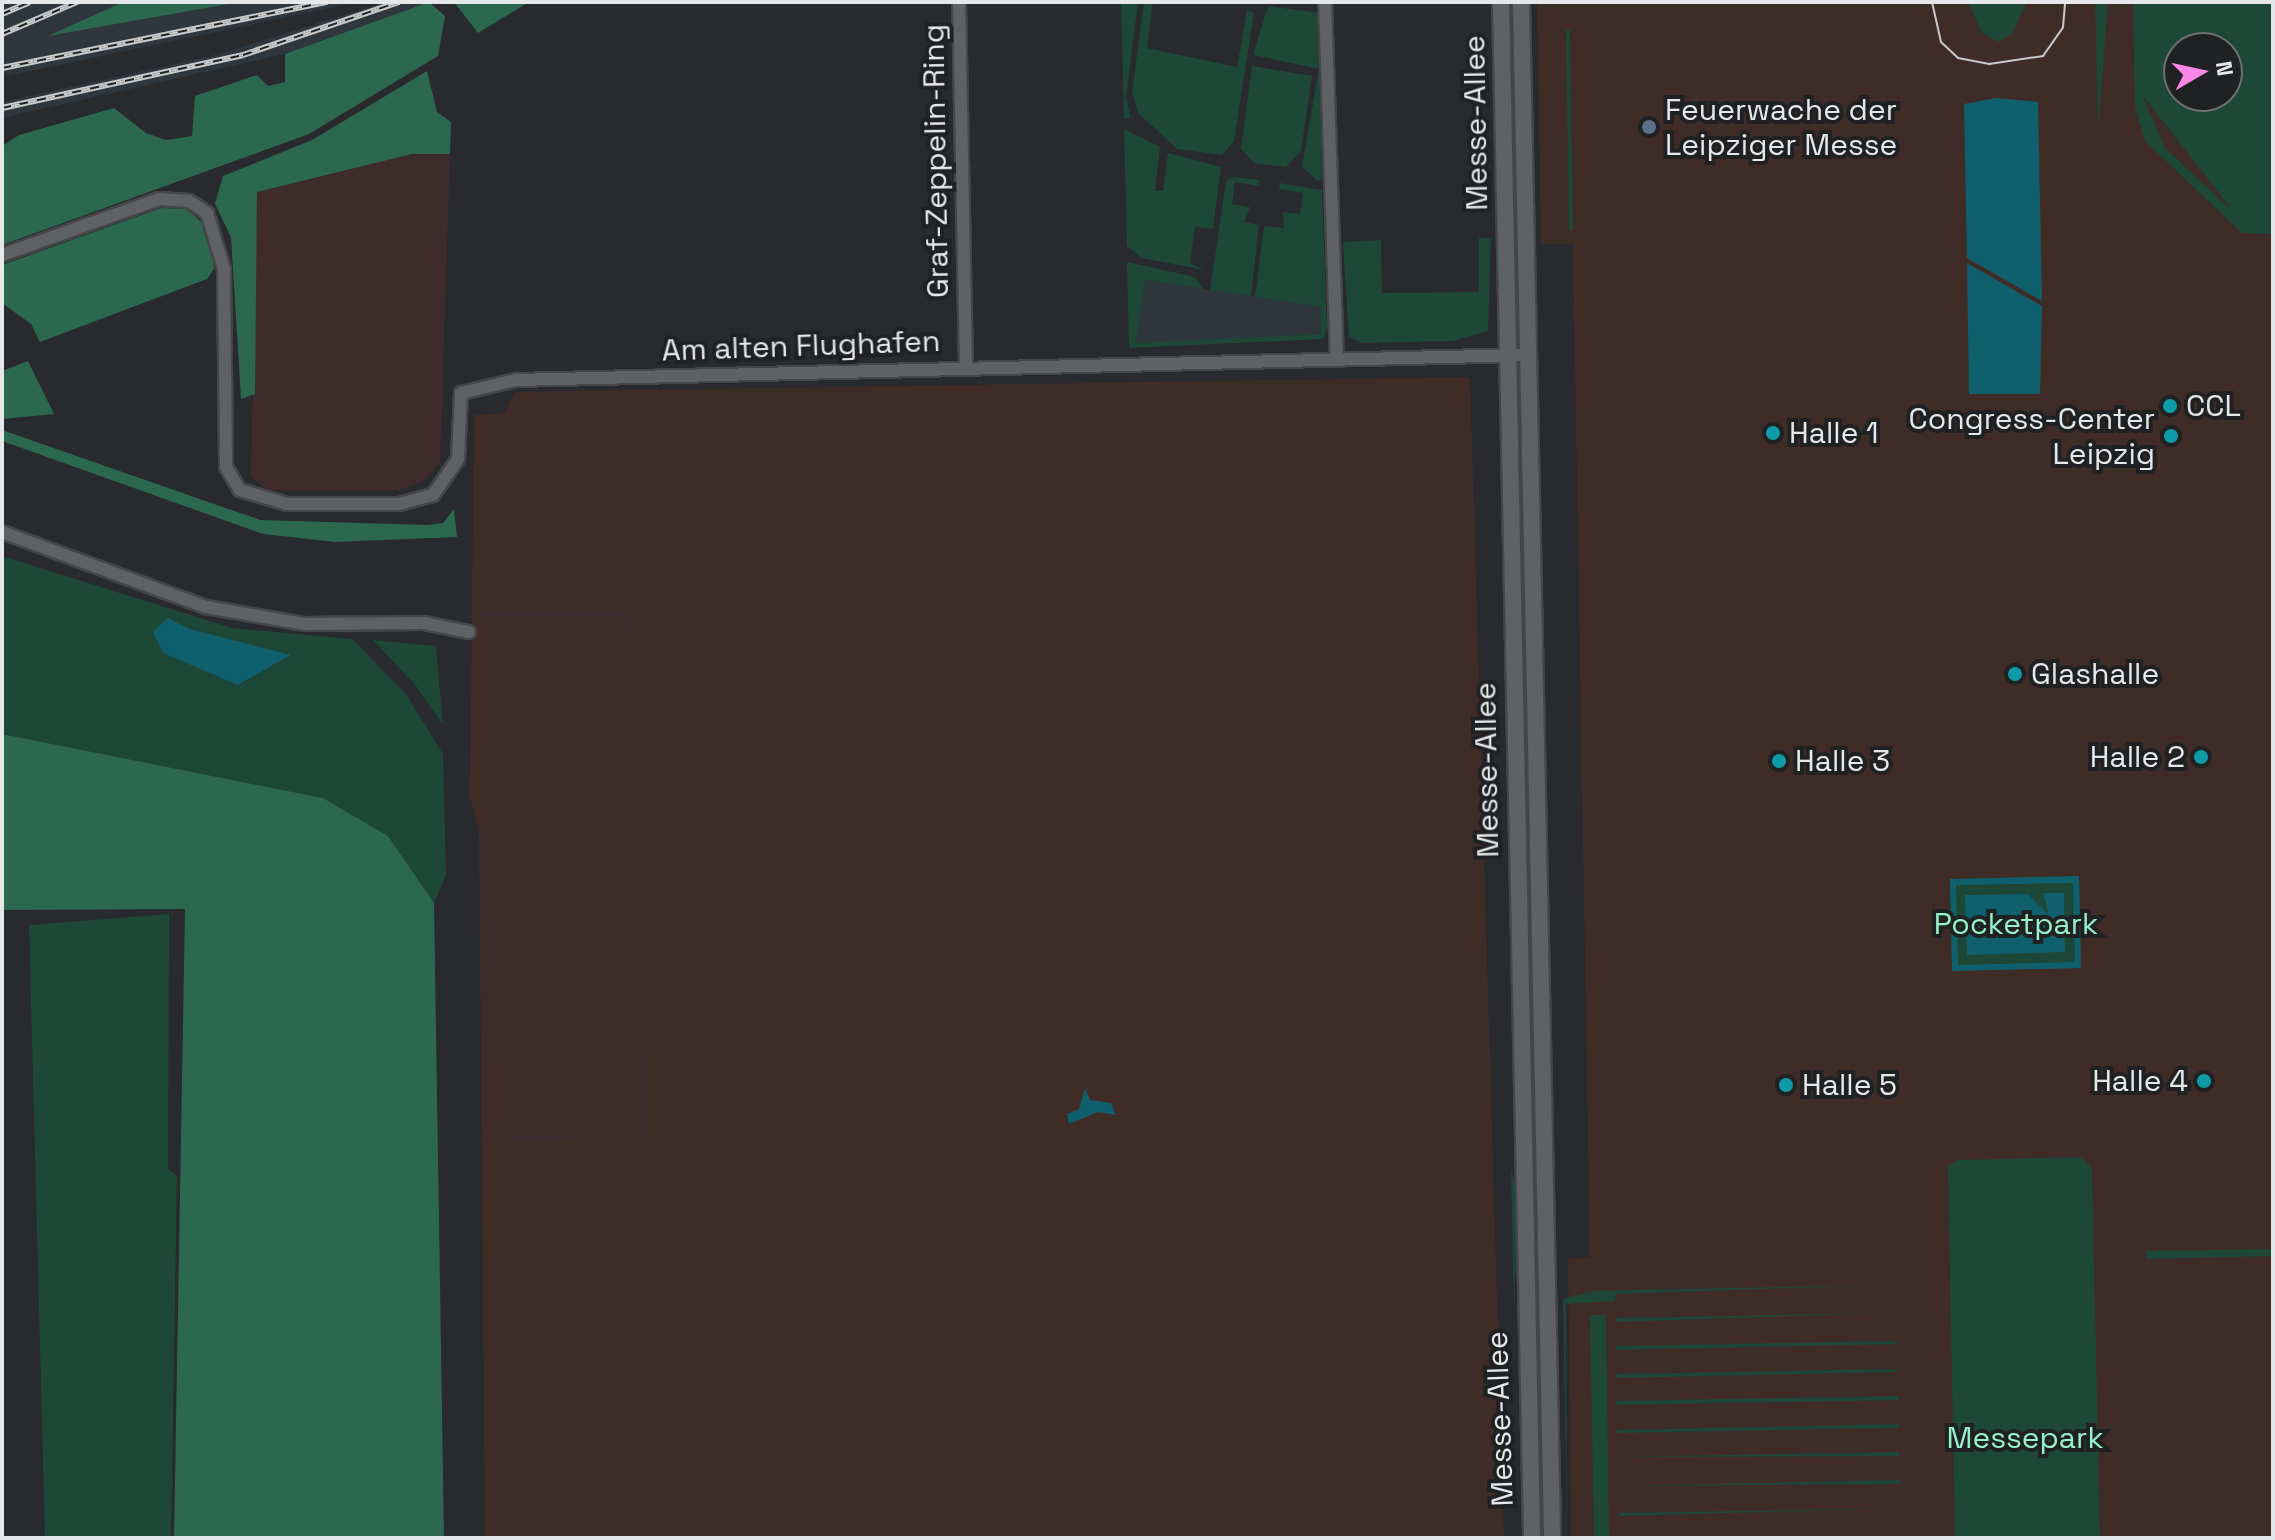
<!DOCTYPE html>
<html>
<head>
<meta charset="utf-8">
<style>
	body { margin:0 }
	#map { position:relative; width:2275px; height:1540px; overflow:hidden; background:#282a2d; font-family:"Space Grotesk",sans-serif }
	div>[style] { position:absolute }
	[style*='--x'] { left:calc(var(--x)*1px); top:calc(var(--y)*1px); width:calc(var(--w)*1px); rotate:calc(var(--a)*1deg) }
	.commercial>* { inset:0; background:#3f2c27 }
	.industrial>* { inset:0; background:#402b2c }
	.built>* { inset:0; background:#30363d }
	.green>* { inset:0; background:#1d4736 }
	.forest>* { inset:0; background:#2c6750 }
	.water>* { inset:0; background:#105f6c }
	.roads { filter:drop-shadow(2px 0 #444648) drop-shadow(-2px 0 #444648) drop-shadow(0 2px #444648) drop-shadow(0 -2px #444648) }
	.minor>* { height:12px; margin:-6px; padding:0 6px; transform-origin:6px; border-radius:6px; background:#5f6164 }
	.secondary>* { height:16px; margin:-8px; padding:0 8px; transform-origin:8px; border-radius:8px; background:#5f6164 }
	.tram>* { height:2px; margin:-1px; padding:0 1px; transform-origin:1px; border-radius:1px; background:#c8c9cb }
	.rail>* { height:6px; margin-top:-3px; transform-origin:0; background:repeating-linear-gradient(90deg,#1f2123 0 9px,#c8c9cb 0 18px); box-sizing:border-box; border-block:2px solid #c8c9cb }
	.dots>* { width:22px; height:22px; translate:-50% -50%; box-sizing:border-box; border:4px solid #1f2123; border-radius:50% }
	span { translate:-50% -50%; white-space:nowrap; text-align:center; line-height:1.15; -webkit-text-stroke:8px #1f2123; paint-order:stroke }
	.poi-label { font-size:30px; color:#e6e7e9 }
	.left { translate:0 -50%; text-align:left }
	.right { translate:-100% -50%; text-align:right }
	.street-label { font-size:30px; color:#e6e7e9 }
	.park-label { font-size:30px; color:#96f0c9 }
	.frame { position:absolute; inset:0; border:4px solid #e6e7e9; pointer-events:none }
	.north { position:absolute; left:2163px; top:32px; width:80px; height:80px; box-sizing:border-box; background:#1f2123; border:2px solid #6f7072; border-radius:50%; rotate:81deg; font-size:22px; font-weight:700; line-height:32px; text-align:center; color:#e6e7e9 }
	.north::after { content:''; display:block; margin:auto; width:28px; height:36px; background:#fb86e5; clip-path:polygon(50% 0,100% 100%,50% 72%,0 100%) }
</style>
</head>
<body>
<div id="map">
	<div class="commercial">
		<i style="clip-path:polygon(1537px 2px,2139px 2px,2142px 95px,2250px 233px,2273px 234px,2273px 1538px,1571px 1538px,1568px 1259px,1590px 1257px,1573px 244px,1541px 244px)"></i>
		<i style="clip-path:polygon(1470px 377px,1504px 1538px,485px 1538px,479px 830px,470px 797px,474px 415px,503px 414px,516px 392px)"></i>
	</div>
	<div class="industrial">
		<i style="clip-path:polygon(412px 154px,450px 154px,440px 461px,427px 479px,401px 490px,267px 490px,251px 476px,257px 192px)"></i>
		<i style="clip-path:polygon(635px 610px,646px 1135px,487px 1143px,480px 612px)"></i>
	</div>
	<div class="built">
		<i style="clip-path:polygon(2px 2px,123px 2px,53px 35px,240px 2px,359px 2px,2px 77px)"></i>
		<i style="clip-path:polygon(385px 2px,429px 2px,285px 54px,2px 118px,2px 102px,219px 54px)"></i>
		<i style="clip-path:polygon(1145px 280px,1322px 307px,1323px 327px,1316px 338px,1135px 343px)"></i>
	</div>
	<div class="green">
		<i style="clip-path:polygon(1121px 2px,1138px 2px,1126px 98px,1131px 119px,1124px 118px)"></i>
		<i style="clip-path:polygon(1144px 2px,1153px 2px,1147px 48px,1237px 67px,1247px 10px,1254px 13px,1234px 141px,1222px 155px,1177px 149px,1138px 113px,1132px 91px)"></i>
		<i style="clip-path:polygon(1968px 2px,2027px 2px,2012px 34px,1999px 42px,1982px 33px)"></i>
		<i style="clip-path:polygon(2095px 2px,2108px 2px,2099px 121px,2098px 119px)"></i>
		<i style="clip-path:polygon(evenodd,2133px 2px,2273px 2px,2273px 234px,2242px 233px,2145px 141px,2135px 107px,2133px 2px,2179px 48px,2227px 48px,2227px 96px,2179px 96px,2179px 48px,2133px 2px,2143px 96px,2229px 206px,2228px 207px,2165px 148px,2143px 96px)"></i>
		<i style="clip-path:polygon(1268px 6px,1319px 13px,1322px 179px,1318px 181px,1302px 167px,1319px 69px,1253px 55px)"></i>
		<i style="clip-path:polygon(1566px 30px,1570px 30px,1573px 230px,1569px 230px)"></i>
		<i style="clip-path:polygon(1252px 66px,1312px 76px,1301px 151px,1286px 167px,1254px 163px,1241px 149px)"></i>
		<i style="clip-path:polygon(1124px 129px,1160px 147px,1155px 191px,1163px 191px,1168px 153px,1221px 167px,1213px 229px,1195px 227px,1190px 263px,1205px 270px,1142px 258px,1127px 246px)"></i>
		<i style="clip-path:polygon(1233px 177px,1260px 180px,1259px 186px,1235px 182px,1232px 204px,1250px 207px,1244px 222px,1259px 225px,1251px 296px,1210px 290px,1226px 181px)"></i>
		<i style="clip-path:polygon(1280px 183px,1322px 190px,1327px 328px,1323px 339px,1129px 348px,1127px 262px,1195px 277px,1203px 289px,1145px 280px,1136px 343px,1320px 334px,1322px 307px,1255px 297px,1264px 226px,1284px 228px,1283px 212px,1300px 214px,1303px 193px,1279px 189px)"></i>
		<i style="clip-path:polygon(1479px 238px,1491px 238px,1488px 331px,1453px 341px,1362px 343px,1349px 337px,1343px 242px,1381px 240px,1382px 293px,1479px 292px)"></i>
		<i style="clip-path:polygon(1515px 394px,1527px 545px,1538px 1099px,1530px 1100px)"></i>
		<i style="clip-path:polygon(evenodd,2px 556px,232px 628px,352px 639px,406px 694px,443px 754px,446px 875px,434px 903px,388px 836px,323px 798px,2px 734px,2px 556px,168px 618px,190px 629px,290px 656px,238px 685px,168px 618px)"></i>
		<i style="clip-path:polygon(373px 640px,436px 646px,443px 725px,416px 686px)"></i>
		<i style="clip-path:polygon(2079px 876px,2081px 968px,1952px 971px,1950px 879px)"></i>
		<i style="clip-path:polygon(169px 914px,168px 1169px,177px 1176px,171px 1538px,45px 1538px,29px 925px)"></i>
		<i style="clip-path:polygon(2082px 1157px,2092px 1169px,2100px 1538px,1955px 1538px,1948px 1166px,1958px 1160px)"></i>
		<i style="clip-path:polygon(1511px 1169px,1518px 1195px,1514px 1308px)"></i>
		<i style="clip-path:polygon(2273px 1249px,2273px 1256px,2146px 1259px,2146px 1251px)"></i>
		<i style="clip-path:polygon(1878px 1285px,1616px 1294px,1615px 1301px,1566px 1304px,1567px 1538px,1563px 1299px,1593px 1291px)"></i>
		<i style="clip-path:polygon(1880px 1313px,1616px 1322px,1616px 1318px)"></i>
		<i style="clip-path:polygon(1590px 1315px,1606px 1315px,1609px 1538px,1594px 1538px)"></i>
		<i style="clip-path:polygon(1897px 1341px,1897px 1344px,1616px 1350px,1616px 1346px)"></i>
		<i style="clip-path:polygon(1897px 1369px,1897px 1372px,1616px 1378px,1616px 1374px)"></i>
		<i style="clip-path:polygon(1898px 1396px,1898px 1400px,1616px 1405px,1616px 1401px)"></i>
		<i style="clip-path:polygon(1898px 1424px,1898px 1428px,1617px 1433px,1617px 1430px)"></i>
		<i style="clip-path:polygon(1899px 1452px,1899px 1456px,1617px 1457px)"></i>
		<i style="clip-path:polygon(1899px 1480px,1900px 1484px,1618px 1486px)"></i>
		<i style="clip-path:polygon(1900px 1508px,1619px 1516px,1619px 1513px)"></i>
	</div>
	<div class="forest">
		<i style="clip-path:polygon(123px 2px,240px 2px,48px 36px)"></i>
		<i style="clip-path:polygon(429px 2px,445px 16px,438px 56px,309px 134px,2px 245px,2px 146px,19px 135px,114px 108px,146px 133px,166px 140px,192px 136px,195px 96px,257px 75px,268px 86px,285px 82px,285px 54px)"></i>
		<i style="clip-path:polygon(454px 2px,529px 2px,478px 33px)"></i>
		<i style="clip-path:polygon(427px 71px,437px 112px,451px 122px,450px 154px,412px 154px,257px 192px,255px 394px,241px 399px,231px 237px,215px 204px,223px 176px,312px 140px)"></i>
		<i style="clip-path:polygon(161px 208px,187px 209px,210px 230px,214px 269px,207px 279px,40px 342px,31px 324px,2px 303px,2px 265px)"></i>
		<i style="clip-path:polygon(28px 361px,54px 414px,2px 419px,2px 371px)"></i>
		<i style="clip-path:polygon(2px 430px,260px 520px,428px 525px,443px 523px,454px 509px,457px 537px,335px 542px,263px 534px,2px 441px)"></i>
		<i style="clip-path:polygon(2px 734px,323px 798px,388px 836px,434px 903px,444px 1538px,174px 1538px,185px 909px,2px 910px)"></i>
	</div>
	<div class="water">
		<i style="clip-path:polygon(1996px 98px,2038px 102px,2042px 301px,1967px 258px,1964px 104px)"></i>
		<i style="clip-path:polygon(1967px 263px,2042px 306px,2040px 394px,1969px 394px)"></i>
		<i style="clip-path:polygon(168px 618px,190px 629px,291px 655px,238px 685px,163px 653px,153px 632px)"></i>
		<i style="clip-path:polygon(evenodd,2079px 876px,2081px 968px,1952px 971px,1950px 879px,2079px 876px,2073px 883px,2075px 962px,1958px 965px,1956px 885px,2073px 883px)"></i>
		<i style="clip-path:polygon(2043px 893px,2064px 893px,2065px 952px,1967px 955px,1965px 895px,2028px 894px,2049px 915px)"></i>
		<i style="clip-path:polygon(1085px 1088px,1090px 1100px,1111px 1103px,1116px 1115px,1098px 1112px,1069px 1124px,1067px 1114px,1079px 1109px)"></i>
	</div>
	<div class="roads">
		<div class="minor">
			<i style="--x:959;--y:2;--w:365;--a:88.9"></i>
			<i style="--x:1325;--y:2;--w:357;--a:88.1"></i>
			<i style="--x:2;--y:255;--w:167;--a:-19.6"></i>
			<i style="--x:159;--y:199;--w:30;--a:4"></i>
			<i style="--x:189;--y:201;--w:22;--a:34"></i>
			<i style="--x:207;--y:213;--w:59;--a:73.1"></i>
			<i style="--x:224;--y:269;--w:198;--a:89.4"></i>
			<i style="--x:226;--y:467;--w:27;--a:59"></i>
			<i style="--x:240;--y:490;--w:49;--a:16.6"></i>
			<i style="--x:287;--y:504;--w:112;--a:0"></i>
			<i style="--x:399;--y:504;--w:35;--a:-15"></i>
			<i style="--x:433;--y:495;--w:44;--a:-55.2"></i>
			<i style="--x:458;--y:459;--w:66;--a:-87.4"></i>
			<i style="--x:461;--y:393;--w:57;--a:-13.3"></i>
			<i style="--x:516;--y:380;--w:1012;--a:-1.42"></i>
			<i style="--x:2;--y:532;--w:217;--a:20.2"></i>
			<i style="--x:206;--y:607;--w:99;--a:9.8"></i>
			<i style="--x:304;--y:624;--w:120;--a:-0.5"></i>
			<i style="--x:424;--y:623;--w:46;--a:11.3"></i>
		</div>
		<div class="secondary">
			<i style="--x:1501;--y:2;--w:1536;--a:88.84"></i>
			<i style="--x:1521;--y:2;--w:1536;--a:88.84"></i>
		</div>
	</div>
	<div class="tram">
		<i style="--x:1932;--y:2;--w:41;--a:77.3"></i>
		<i style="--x:1941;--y:42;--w:23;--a:43"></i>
		<i style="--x:1958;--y:58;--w:32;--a:11"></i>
		<i style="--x:1989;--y:64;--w:55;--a:-8.4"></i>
		<i style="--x:2043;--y:56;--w:35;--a:-55"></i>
		<i style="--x:2063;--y:27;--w:25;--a:-85"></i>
	</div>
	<div class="rail">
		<i style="--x:2;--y:14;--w:30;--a:-23"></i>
		<i style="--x:2;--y:34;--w:82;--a:-23.1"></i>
		<i style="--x:2;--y:68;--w:332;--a:-11.5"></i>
		<i style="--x:2;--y:108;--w:247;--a:-12.4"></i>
		<i style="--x:243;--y:55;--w:165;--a:-18.8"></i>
	</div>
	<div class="dots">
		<i style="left:1649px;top:127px;background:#5c6f8a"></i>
		<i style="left:2170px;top:406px;background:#0f9aa8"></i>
		<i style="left:1773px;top:433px;background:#0f9aa8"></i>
		<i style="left:2171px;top:436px;background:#0f9aa8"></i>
		<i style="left:2015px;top:674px;background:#0f9aa8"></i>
		<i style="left:2201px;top:757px;background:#0f9aa8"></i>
		<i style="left:1779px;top:761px;background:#0f9aa8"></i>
		<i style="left:2204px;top:1081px;background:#0f9aa8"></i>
		<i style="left:1786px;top:1085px;background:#0f9aa8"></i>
	</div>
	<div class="poi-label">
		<span class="left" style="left:1665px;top:127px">Feuerwache der<br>Leipziger Messe</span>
		<span class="left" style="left:2186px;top:406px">CCL</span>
		<span class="right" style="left:2155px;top:436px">Congress-Center<br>Leipzig</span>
		<span class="left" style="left:1789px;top:433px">Halle 1</span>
		<span class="left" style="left:2031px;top:674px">Glashalle</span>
		<span class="right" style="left:2185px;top:757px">Halle 2</span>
		<span class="left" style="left:1795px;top:761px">Halle 3</span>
		<span class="right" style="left:2188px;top:1081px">Halle 4</span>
		<span class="left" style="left:1802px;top:1085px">Halle 5</span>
	</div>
	<div class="street-label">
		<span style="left:1476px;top:123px;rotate:-91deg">Messe-Allee</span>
		<span style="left:936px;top:161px;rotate:-91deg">Graf-Zeppelin-Ring</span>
		<span style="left:801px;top:346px;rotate:-2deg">Am alten Flughafen</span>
		<span style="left:1487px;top:770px;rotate:-91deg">Messe-Allee</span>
		<span style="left:1500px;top:1419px;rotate:-92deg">Messe-Allee</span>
	</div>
	<div class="park-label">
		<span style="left:2016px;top:924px">Pocketpark</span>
		<span style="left:2025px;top:1438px">Messepark</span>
	</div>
	<div class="frame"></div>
	<div class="north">N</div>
</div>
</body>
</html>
